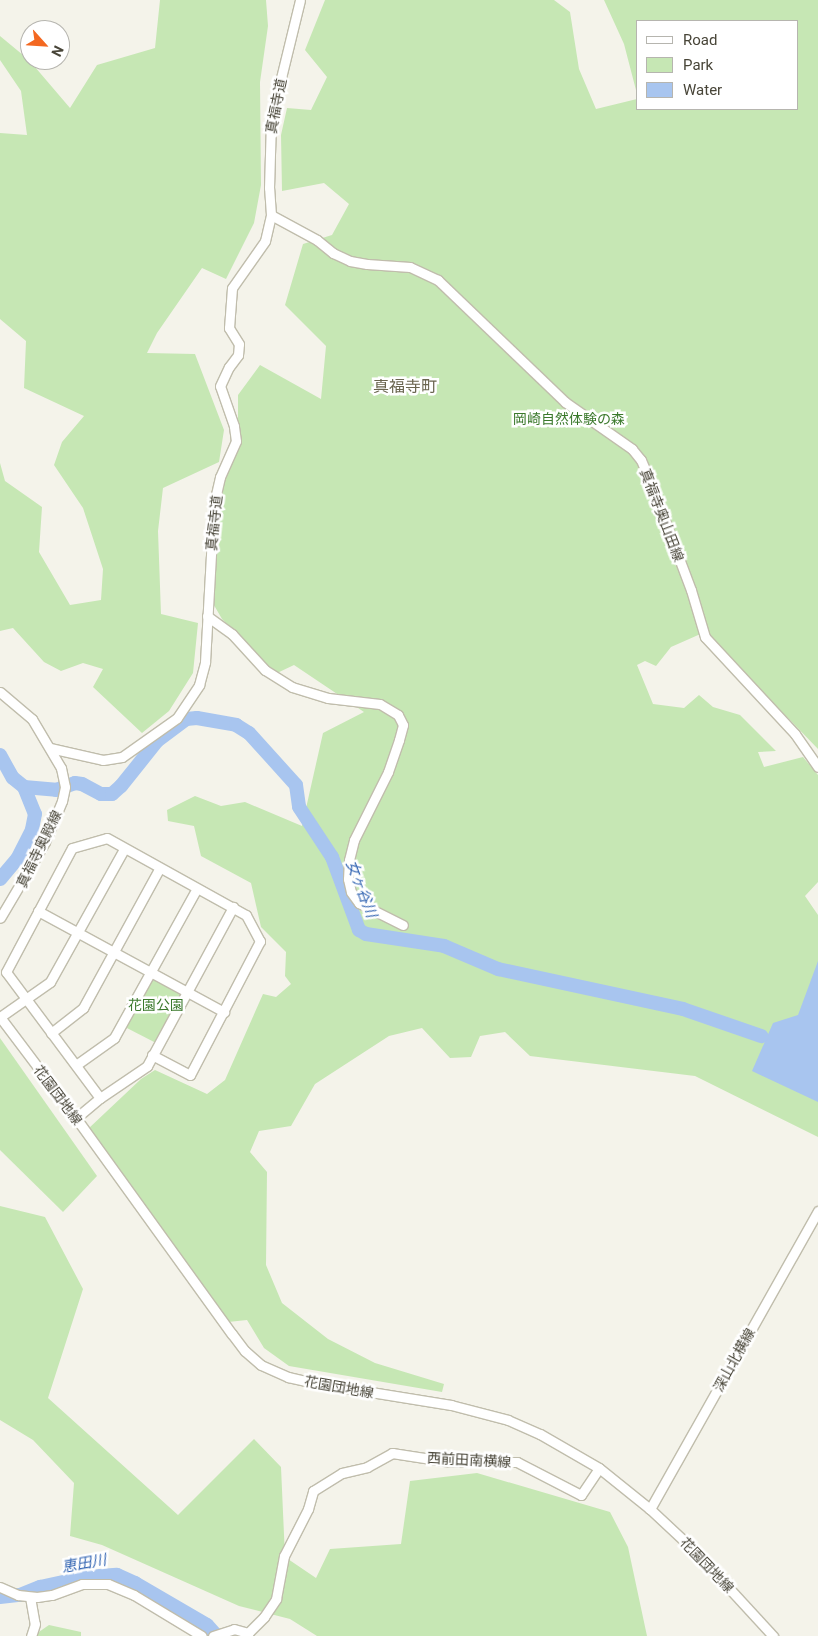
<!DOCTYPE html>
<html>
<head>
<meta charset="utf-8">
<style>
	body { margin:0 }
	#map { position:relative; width:818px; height:1636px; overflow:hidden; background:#f4f3ea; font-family:Roboto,"Noto Sans JP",sans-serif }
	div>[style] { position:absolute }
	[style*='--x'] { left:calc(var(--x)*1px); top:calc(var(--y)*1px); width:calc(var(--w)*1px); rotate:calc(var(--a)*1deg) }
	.green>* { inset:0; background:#c6e7b4 }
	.water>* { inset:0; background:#a8c5ef }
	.river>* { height:14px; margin:-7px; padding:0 7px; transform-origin:7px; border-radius:7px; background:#a8c5ef }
	.roads { filter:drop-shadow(1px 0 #c0bdac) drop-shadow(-1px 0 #c0bdac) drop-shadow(0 1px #c0bdac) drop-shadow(0 -1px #c0bdac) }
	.minor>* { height:9px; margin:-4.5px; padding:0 4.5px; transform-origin:4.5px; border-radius:4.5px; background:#fff }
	span { translate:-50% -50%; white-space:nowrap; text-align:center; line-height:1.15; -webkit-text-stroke:5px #fff; paint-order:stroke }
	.street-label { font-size:14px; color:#484538 }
	.park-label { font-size:14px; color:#3b792c }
	.water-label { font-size:15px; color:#3365b2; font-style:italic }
	.quarter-label { font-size:16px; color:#6a654f }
	.legend { position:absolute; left:636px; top:20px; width:162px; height:90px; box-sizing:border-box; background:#fff; border:1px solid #b6b5af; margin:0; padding:6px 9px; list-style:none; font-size:15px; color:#484538 }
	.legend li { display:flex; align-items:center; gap:10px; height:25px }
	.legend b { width:25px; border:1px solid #b6b5af }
	.north { position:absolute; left:20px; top:20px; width:50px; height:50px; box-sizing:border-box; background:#fff; border:1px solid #b6b5af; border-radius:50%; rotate:116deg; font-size:14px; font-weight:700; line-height:20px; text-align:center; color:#484538 }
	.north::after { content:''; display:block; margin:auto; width:18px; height:22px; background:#f36821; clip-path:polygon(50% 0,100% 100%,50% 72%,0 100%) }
</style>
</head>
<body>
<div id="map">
	<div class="green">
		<i style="clip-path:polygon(160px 0,266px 0,268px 26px,260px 82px,261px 185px,254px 223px,226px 279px,202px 268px,157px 333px,147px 353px,195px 354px,224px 430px,219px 462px,163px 488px,158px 531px,161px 614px,198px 623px,193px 673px,169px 711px,142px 733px,93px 687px,103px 669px,83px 663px,61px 671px,44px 662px,13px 628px,0 631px,0 463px,5px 481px,42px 507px,39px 552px,70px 605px,101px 600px,103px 569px,83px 508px,54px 465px,62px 442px,84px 416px,24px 388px,26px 341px,0 319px,0 133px,27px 135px,21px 91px,0 60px,0 36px,29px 60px,70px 108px,97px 65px,155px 48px)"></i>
		<i style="clip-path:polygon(325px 0,554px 0,570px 12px,579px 69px,596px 109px,637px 99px,637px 109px,797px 109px,797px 21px,637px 21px,637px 94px,624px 44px,604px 0,818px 0,818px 749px,705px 632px,671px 647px,656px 666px,645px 661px,637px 665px,653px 704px,684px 708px,699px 695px,713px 707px,740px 715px,776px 751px,758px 752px,764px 767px,803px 757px,818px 775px,818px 882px,805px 896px,818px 915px,818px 1137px,695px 1076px,530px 1056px,505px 1032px,480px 1036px,471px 1057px,450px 1058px,422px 1028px,389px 1036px,315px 1084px,291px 1126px,259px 1131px,250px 1152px,267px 1172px,266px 1265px,282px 1303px,328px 1339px,375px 1363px,444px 1384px,442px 1392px,289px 1366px,264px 1348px,247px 1320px,228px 1322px,88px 1129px,141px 1079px,155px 1070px,207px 1094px,225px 1080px,263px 994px,276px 997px,291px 984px,285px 976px,286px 952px,261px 927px,251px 883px,201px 856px,194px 826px,168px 821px,167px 810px,195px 796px,221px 806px,245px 802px,302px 826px,323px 733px,364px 712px,294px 665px,275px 674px,222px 619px,211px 600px,221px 489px,238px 442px,238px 395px,260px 365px,321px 399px,326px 346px,285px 305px,303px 244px,332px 235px,349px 204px,324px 183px,282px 191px,281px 135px,287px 108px,311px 110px,327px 77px,305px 50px)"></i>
		<i style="clip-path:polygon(150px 976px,183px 994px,156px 1043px,123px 1026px)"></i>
		<i style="clip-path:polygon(0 1038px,97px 1176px,63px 1212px,0 1150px)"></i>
		<i style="clip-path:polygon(0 1206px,45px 1217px,83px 1289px,48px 1398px,178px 1515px,254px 1439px,281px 1467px,285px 1557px,316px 1578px,330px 1549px,401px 1544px,410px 1481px,477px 1473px,610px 1512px,628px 1547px,647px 1636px,317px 1636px,290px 1619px,239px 1606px,102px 1545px,70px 1536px,74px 1483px,33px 1440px,0 1420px)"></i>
		<i style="clip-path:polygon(49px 1625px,81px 1632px,81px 1636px,33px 1636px)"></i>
	</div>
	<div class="water">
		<i style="clip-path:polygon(818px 961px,818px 1102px,752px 1071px,773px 1023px,798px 1015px)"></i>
	</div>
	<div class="river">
		<i style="--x:0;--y:755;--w:26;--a:61"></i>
		<i style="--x:13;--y:778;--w:14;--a:39"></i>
		<i style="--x:24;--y:787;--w:29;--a:68"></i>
		<i style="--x:35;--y:814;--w:16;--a:101"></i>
		<i style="--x:32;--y:830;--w:33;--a:117"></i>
		<i style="--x:17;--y:859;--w:26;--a:130"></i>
		<i style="--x:24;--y:787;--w:32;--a:5"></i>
		<i style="--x:56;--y:790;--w:20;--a:-20"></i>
		<i style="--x:75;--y:783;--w:7;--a:8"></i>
		<i style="--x:82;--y:784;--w:21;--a:28"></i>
		<i style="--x:101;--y:794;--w:11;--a:0"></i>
		<i style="--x:112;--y:794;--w:12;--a:-42"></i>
		<i style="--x:121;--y:786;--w:58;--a:-51.3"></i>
		<i style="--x:157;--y:741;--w:36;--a:-37"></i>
		<i style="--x:186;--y:719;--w:11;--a:-5"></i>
		<i style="--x:197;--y:718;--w:40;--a:10"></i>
		<i style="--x:236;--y:725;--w:15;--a:32"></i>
		<i style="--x:249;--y:733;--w:70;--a:47.9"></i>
		<i style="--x:296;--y:785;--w:22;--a:82"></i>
		<i style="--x:299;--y:807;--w:60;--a:56.6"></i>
		<i style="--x:332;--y:857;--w:78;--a:69.7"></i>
		<i style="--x:359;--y:930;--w:8;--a:30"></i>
		<i style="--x:366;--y:934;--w:79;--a:8.7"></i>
		<i style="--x:444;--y:946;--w:59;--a:23.1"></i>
		<i style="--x:498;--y:969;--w:189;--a:12.2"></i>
		<i style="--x:683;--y:1009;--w:83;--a:19.1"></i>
		<i style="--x:0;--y:1597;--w:20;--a:-6"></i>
		<i style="--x:20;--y:1595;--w:22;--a:-22"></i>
		<i style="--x:40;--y:1587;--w:47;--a:-12.3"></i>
		<i style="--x:86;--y:1577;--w:31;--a:-4"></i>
		<i style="--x:117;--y:1575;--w:20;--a:24"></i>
		<i style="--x:135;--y:1583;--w:83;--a:30.3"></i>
		<i style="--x:207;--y:1625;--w:15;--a:48"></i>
	</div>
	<div class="roads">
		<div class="minor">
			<i style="--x:271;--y:215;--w:52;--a:28.5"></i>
			<i style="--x:317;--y:240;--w:21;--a:39"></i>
			<i style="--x:333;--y:253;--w:19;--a:25"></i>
			<i style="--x:350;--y:261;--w:17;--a:10"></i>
			<i style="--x:367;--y:264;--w:43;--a:4"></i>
			<i style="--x:410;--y:267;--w:31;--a:25"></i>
			<i style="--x:438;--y:280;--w:176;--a:43.8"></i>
			<i style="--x:565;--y:402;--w:82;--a:35"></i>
			<i style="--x:632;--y:449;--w:14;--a:51"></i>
			<i style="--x:641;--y:460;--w:23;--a:67"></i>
			<i style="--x:650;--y:481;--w:116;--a:69.4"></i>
			<i style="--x:691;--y:590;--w:49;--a:73.4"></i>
			<i style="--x:705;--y:637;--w:132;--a:47.1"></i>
			<i style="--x:795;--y:734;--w:40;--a:55.1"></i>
			<i style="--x:207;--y:616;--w:31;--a:36"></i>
			<i style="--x:232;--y:634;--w:49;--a:47.5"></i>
			<i style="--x:265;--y:670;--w:32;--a:32"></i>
			<i style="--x:292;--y:687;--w:38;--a:17"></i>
			<i style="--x:328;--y:698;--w:52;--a:6.6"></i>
			<i style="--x:380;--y:704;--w:21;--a:31"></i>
			<i style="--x:398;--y:715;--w:11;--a:63"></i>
			<i style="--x:403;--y:725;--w:16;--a:105"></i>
			<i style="--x:399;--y:740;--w:34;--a:109"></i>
			<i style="--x:388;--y:772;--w:76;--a:116.6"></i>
			<i style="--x:354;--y:840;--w:21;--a:104"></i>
			<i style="--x:349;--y:860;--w:19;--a:93"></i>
			<i style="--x:348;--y:879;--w:13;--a:77"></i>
			<i style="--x:351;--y:892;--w:14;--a:54"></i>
			<i style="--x:359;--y:903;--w:49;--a:26.6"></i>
			<i style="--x:0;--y:692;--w:42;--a:40.2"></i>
			<i style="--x:32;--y:719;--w:57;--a:59.4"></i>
			<i style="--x:61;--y:768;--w:19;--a:78"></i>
			<i style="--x:65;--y:787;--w:14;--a:102"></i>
			<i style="--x:62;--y:801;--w:44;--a:112.5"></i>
			<i style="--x:45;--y:842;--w:88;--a:120.6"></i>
			<i style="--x:50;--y:748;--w:54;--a:12.8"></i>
			<i style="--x:103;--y:760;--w:19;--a:-9"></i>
			<i style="--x:122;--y:757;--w:67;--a:-35.3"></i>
			<i style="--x:177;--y:718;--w:40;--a:-56"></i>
			<i style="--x:199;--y:685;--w:24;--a:-75"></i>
			<i style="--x:205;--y:662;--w:159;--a:-86.8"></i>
			<i style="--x:214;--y:503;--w:27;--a:-77"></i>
			<i style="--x:220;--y:477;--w:39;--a:-66"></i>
			<i style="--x:236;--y:441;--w:15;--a:-98"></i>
			<i style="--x:234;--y:426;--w:42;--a:-109.3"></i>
			<i style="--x:220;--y:386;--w:21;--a:-65"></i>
			<i style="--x:229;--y:367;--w:15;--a:-53"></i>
			<i style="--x:238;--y:355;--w:11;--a:-85"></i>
			<i style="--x:239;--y:344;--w:19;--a:-122"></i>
			<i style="--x:229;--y:328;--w:40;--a:-85.7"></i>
			<i style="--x:232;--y:288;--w:57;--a:-54.9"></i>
			<i style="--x:265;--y:241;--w:27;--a:-77"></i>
			<i style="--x:271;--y:215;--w:27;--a:-94"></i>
			<i style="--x:269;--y:188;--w:69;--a:-88.3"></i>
			<i style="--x:271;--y:119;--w:122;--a:-76.3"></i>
			<i style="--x:38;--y:911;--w:212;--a:28.5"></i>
			<i style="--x:0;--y:1017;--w:126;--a:53"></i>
			<i style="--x:76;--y:1118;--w:266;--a:54.2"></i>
			<i style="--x:232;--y:1334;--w:21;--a:53"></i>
			<i style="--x:245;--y:1351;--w:21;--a:41"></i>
			<i style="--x:261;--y:1365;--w:30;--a:24"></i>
			<i style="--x:288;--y:1377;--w:22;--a:13"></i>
			<i style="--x:309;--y:1382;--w:144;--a:9.2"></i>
			<i style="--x:451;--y:1405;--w:59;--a:14.7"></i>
			<i style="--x:508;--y:1420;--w:35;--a:24"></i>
			<i style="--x:540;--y:1434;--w:68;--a:30"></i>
			<i style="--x:599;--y:1468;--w:65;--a:38.8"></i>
			<i style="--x:650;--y:1509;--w:60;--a:43"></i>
			<i style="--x:694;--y:1550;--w:117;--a:47.4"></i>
			<i style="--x:0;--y:1017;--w:61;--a:-35"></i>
			<i style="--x:50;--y:982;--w:152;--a:-60.9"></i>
			<i style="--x:51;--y:1033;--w:41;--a:-38"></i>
			<i style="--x:83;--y:1008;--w:158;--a:-61.3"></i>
			<i style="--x:76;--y:1065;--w:47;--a:-35.4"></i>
			<i style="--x:114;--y:1038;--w:171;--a:-61"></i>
			<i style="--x:100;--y:1098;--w:157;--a:-126.7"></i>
			<i style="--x:6;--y:972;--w:140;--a:-62"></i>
			<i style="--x:72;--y:848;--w:36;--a:-16"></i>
			<i style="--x:107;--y:838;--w:159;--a:29"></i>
			<i style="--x:246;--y:915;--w:30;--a:62"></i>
			<i style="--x:260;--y:941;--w:151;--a:117.6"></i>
			<i style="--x:190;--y:1075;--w:43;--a:-152.2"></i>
			<i style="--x:76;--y:1118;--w:31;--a:-40"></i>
			<i style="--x:100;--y:1098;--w:57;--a:-34.2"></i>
			<i style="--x:147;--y:1066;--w:181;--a:-61.6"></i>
			<i style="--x:650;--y:1509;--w:342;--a:-60.6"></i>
			<i style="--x:0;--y:1587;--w:20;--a:24"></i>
			<i style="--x:18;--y:1595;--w:19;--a:6"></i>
			<i style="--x:37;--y:1597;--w:15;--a:-8"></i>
			<i style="--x:52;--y:1595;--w:32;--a:-20"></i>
			<i style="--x:82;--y:1584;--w:26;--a:0"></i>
			<i style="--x:108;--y:1584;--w:28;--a:23"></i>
			<i style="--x:134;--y:1595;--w:79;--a:31.1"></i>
			<i style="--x:30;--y:1597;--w:27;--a:80"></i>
			<i style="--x:35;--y:1624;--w:13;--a:108"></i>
			<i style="--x:213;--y:1636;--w:22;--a:-18"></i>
			<i style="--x:234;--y:1629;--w:15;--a:16"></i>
			<i style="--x:248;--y:1633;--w:23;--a:-45"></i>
			<i style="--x:264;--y:1617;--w:22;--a:-56"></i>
			<i style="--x:276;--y:1599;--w:44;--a:-79.5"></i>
			<i style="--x:284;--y:1556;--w:53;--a:-62.9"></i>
			<i style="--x:308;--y:1509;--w:19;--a:-74"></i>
			<i style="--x:313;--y:1491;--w:34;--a:-32"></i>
			<i style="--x:342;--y:1473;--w:26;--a:-13"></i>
			<i style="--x:367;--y:1467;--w:29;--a:-29"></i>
			<i style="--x:392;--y:1453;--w:59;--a:8.8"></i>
			<i style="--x:450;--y:1462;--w:67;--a:0"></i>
			<i style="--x:517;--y:1462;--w:72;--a:27.3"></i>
			<i style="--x:581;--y:1495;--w:32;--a:-56"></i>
		</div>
	</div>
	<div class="street-label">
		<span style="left:276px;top:106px;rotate:-79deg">真福寺道</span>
		<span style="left:662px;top:515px;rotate:69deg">真福寺奥山田線</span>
		<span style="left:214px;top:523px;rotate:-84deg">真福寺道</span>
		<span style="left:39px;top:849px;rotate:-64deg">真福寺奥殿線</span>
		<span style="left:58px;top:1095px;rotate:53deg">花園団地線</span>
		<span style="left:734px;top:1360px;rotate:-61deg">深山北横線</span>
		<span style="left:339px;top:1387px;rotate:10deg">花園団地線</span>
		<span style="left:469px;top:1460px;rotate:3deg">西前田南横線</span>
		<span style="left:707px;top:1565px;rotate:46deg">花園団地線</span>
	</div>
	<div class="park-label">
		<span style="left:569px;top:419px">岡崎自然体験の森</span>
		<span style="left:156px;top:1005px">花園公園</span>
	</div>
	<div class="water-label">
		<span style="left:361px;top:889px;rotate:69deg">女ヶ谷川</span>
		<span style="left:84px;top:1564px;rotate:-10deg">恵田川</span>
	</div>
	<div class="quarter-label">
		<span style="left:405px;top:387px">真福寺町</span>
	</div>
	<ul class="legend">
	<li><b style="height:6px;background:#fff"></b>Road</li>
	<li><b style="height:14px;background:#c6e7b4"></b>Park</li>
	<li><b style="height:14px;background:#a8c5ef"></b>Water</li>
	</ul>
	<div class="north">N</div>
</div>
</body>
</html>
